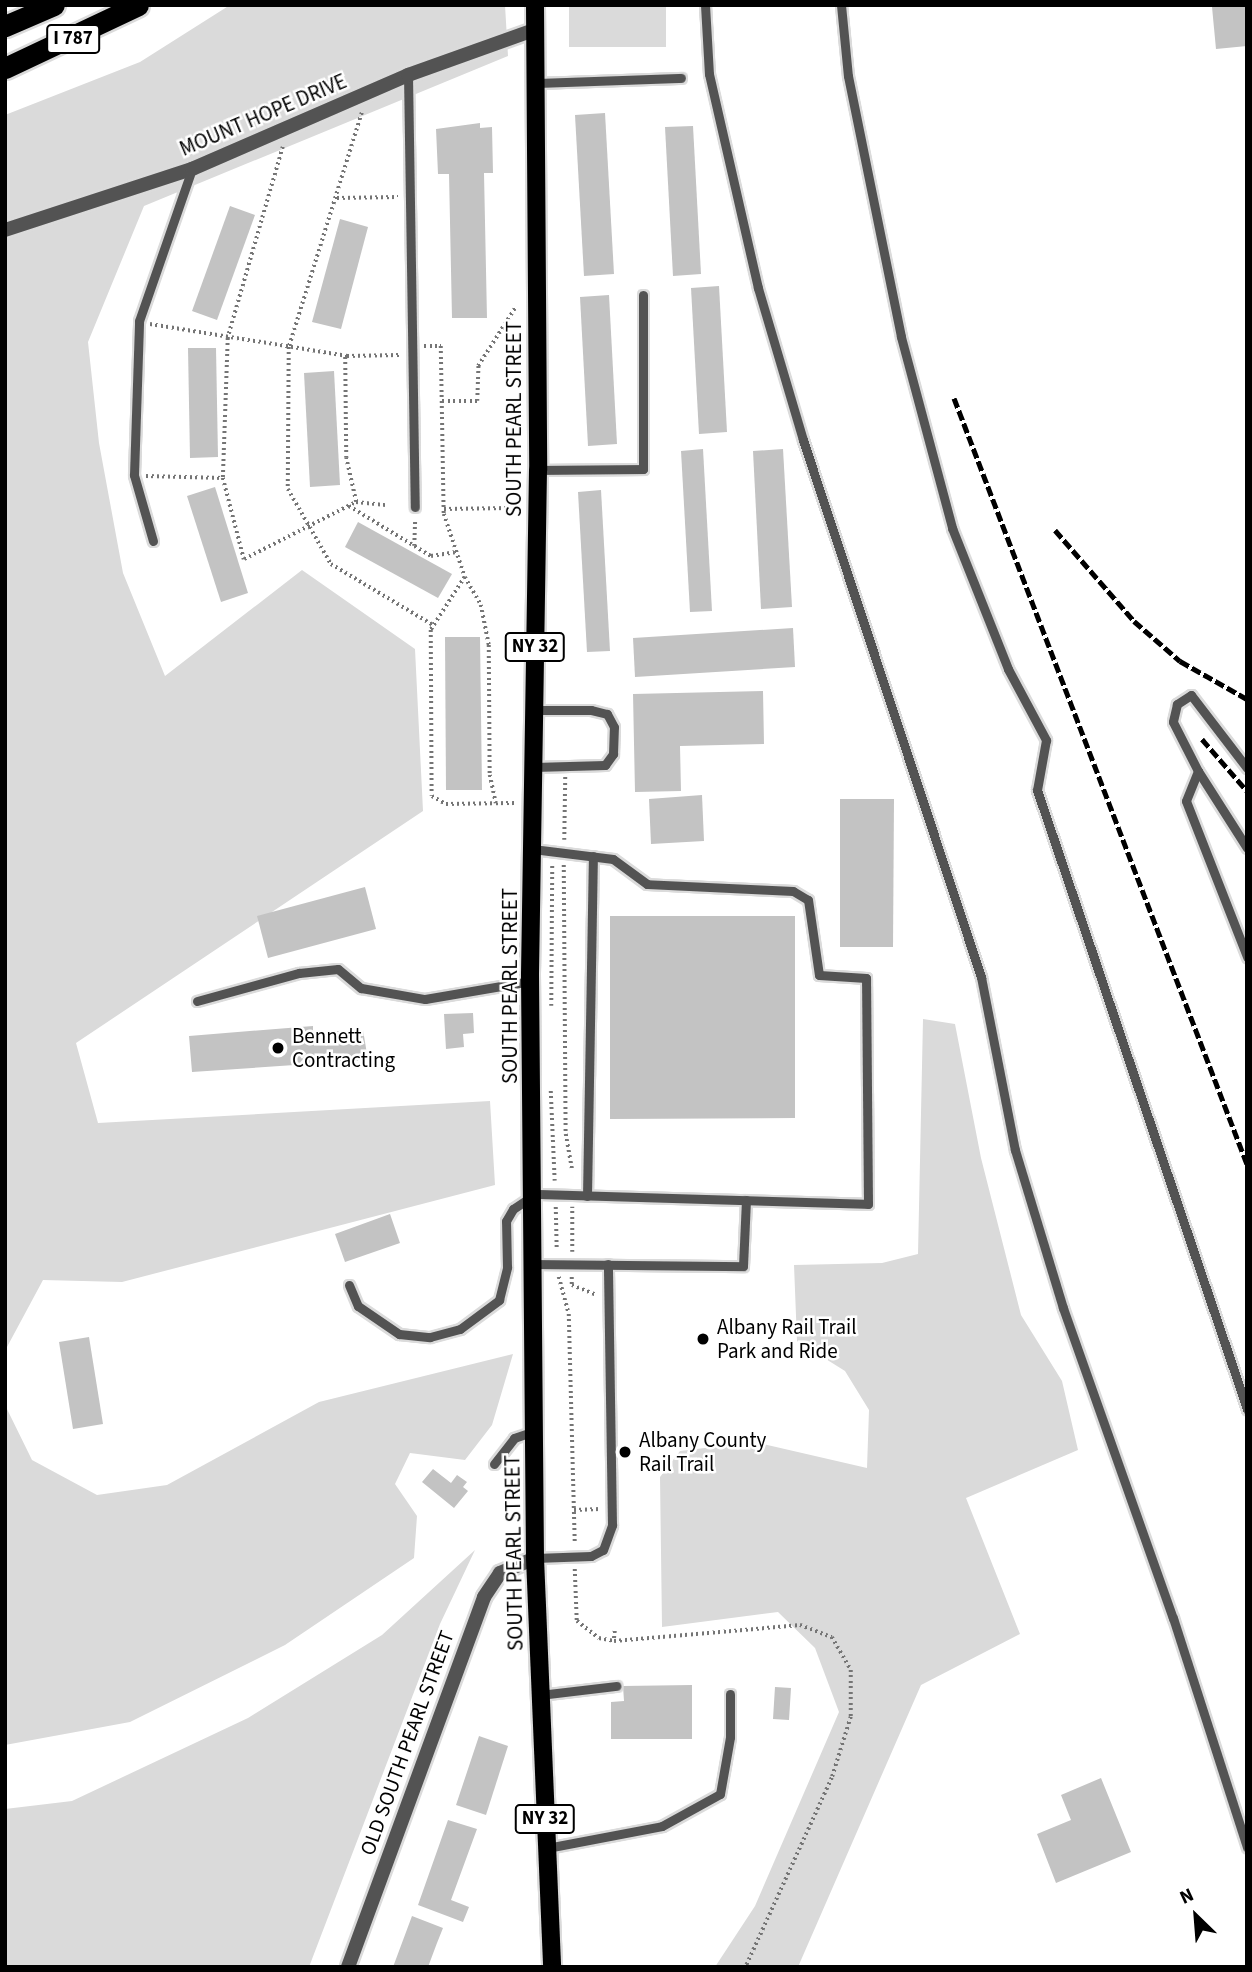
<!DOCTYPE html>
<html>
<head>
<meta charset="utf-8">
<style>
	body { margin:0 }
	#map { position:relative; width:1252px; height:1972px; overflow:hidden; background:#fff; font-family:"Source Sans 3",sans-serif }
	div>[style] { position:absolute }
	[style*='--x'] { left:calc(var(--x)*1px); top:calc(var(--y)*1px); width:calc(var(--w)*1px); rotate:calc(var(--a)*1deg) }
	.green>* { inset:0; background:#dadada }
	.building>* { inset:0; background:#c3c3c3 }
	.path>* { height:3.5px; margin-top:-1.75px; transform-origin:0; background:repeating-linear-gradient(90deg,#757575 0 2px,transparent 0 5.5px) }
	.roads { filter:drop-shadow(2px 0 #dbdbdb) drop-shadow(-2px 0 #dbdbdb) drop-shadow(0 2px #dbdbdb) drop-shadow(0 -2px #dbdbdb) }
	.lane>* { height:9px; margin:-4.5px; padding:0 4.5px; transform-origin:4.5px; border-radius:4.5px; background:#535353 }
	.street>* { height:14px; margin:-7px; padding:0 7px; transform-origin:7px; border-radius:7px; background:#535353 }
	.primary>* { height:18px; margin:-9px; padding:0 9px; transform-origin:9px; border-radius:9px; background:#000 }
	.highway>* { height:21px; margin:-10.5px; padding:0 10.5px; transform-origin:10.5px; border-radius:10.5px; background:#000 }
	.rail>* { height:5px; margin-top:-2.5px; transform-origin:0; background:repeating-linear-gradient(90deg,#000 0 10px,transparent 0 13.5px) }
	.dots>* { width:19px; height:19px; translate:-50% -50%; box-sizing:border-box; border:4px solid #fff; border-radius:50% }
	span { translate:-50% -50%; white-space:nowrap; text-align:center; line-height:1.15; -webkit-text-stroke:5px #fff; paint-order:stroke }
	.shield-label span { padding:2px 5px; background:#fff; border:2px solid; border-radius:5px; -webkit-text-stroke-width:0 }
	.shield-label { font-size:19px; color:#000; font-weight:700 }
	.street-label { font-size:21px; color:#000 }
	.poi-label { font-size:21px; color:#000 }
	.left { translate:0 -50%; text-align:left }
	.frame { position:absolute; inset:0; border:7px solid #000; pointer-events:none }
	.north { position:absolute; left:1161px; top:1881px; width:70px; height:70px; -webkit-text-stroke:5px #fff; paint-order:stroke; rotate:335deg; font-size:19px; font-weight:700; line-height:28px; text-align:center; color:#000 }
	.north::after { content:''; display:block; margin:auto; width:24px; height:32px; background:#000; clip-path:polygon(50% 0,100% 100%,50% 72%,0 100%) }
</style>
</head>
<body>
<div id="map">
	<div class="green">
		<i style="clip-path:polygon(230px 5px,505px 5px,508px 56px,144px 206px,88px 342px,99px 443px,123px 573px,165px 676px,302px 570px,415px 649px,423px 811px,76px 1043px,98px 1123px,490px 1101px,495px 1185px,122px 1282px,43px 1280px,7px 1347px,5px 1405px,32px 1460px,97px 1495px,167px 1485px,319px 1402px,513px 1354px,492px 1425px,465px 1460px,410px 1453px,395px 1484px,417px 1516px,414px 1558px,285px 1645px,130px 1722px,5px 1745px,5px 115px,140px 62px)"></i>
		<i style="clip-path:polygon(569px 5px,666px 5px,666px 47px,569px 47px)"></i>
		<i style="clip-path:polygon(923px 1019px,955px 1024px,981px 1158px,1021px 1315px,1062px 1381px,1078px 1450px,966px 1498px,1020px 1634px,921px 1685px,798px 1967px,715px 1967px,755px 1906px,839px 1712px,815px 1648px,778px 1612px,662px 1627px,660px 1477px,680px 1451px,754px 1442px,867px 1468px,869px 1410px,845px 1371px,797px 1341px,794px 1265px,882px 1263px,918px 1254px)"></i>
		<i style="clip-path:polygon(475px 1550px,440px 1624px,309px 1967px,5px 1967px,5px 1809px,72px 1801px,248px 1718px,382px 1635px)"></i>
	</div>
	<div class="building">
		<i style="clip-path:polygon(1247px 5px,1247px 46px,1216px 49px,1212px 7px)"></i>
		<i style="clip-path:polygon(605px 113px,614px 274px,584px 276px,575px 115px)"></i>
		<i style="clip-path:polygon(480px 123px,480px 128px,492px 127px,493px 173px,484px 173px,487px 318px,452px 318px,449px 174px,438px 174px,436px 129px)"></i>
		<i style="clip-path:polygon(693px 126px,701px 274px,673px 276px,665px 127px)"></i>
		<i style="clip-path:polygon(230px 206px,255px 215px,217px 320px,192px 311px)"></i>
		<i style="clip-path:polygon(340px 219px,368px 227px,341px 329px,312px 322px)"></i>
		<i style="clip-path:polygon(719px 286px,727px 432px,699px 434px,691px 288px)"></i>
		<i style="clip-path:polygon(609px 295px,617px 444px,588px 446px,580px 297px)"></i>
		<i style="clip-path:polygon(188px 348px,216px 348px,218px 457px,190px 458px)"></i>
		<i style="clip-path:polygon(334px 371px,340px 485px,310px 487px,304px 373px)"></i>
		<i style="clip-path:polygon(703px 449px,712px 611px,690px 612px,681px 451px)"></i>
		<i style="clip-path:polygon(783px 449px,792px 607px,761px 609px,753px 451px)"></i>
		<i style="clip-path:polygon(215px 487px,248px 593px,221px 602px,187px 496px)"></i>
		<i style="clip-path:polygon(601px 490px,610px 651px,587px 652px,578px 492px)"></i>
		<i style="clip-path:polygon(358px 522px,452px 574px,438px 598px,345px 547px)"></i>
		<i style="clip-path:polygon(793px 628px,795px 667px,635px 677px,633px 638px)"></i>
		<i style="clip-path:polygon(445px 637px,480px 637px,482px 790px,446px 790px)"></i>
		<i style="clip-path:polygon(763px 691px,764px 744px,680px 746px,681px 791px,635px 792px,633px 694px)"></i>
		<i style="clip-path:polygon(702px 795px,704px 841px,651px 844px,649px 799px)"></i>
		<i style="clip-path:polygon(840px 799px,894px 799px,893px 947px,840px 947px)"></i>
		<i style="clip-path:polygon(365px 887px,376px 929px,268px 958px,257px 916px)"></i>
		<i style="clip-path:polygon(610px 916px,795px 916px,795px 1118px,610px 1119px)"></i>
		<i style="clip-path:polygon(473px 1013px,474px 1033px,463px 1034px,464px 1047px,446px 1049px,444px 1014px)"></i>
		<i style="clip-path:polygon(313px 1026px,313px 1032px,363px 1030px,368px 1060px,192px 1072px,189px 1036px)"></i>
		<i style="clip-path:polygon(390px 1214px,400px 1243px,345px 1262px,335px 1234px)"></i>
		<i style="clip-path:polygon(89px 1337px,103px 1424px,73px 1429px,59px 1342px)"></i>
		<i style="clip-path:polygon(433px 1469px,451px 1483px,457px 1475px,467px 1482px,463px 1487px,468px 1491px,454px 1508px,422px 1482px)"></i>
		<i style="clip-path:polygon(692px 1685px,692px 1739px,611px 1739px,611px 1702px,624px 1701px,623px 1686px)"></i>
		<i style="clip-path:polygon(775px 1687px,791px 1688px,789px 1720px,773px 1719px)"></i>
		<i style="clip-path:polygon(479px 1736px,508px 1746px,486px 1815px,456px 1805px)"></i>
		<i style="clip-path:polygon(1101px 1778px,1131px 1852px,1056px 1883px,1037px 1834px,1071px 1820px,1061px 1795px)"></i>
		<i style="clip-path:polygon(448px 1820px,477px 1829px,451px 1900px,469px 1907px,463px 1922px,418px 1905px)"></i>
		<i style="clip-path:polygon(412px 1916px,443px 1928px,437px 1943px,428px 1967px,393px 1967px)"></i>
	</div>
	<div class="path">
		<i style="--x:362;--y:113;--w:245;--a:107.3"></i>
		<i style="--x:289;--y:347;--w:142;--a:90.4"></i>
		<i style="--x:288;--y:489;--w:86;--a:60.2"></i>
		<i style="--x:331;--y:564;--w:119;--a:30.9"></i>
		<i style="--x:283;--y:147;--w:199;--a:106.1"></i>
		<i style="--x:228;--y:338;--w:140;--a:92"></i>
		<i style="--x:223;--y:478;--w:84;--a:75.5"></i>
		<i style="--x:244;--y:559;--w:126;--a:-27"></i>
		<i style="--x:356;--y:502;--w:45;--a:-102.8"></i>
		<i style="--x:346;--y:458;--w:102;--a:-90.6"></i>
		<i style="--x:337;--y:198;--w:61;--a:-0.9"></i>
		<i style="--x:150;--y:324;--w:200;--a:9.2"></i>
		<i style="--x:347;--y:356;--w:52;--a:-1.1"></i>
		<i style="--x:424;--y:346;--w:17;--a:0"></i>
		<i style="--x:441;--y:346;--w:168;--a:89"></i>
		<i style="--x:444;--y:514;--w:66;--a:71.6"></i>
		<i style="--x:465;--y:577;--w:32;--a:60"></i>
		<i style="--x:481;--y:605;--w:41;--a:78.7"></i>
		<i style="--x:489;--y:645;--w:130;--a:89.6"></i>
		<i style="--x:490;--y:775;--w:29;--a:78"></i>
		<i style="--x:442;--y:401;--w:35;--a:0"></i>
		<i style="--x:477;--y:401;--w:35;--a:-88"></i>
		<i style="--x:478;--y:366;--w:69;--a:-57.5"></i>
		<i style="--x:146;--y:476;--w:77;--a:1.5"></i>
		<i style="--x:356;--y:502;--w:30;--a:6"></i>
		<i style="--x:349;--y:506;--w:96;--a:31.4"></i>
		<i style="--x:431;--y:556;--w:24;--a:-9"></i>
		<i style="--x:444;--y:509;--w:73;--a:-0.8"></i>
		<i style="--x:414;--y:546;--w:26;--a:-88"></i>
		<i style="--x:465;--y:577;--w:63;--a:122.7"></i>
		<i style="--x:431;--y:630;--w:166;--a:89.7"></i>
		<i style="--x:432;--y:796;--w:16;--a:30"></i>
		<i style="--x:446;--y:804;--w:68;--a:-0.8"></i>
		<i style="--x:564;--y:840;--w:63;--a:-89.1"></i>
		<i style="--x:564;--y:865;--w:269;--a:89.6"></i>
		<i style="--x:566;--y:1134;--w:35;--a:80"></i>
		<i style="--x:551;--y:1006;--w:142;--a:-89.6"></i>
		<i style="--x:551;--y:1091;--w:90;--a:87.5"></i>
		<i style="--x:556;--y:1207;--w:44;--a:88.7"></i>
		<i style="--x:572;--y:1252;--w:45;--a:-90"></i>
		<i style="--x:559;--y:1277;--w:38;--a:75"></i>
		<i style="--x:569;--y:1314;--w:230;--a:88.5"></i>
		<i style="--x:572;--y:1277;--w:8;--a:90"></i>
		<i style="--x:572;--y:1285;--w:27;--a:22"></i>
		<i style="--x:574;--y:1510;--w:26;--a:-2"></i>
		<i style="--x:575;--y:1569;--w:52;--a:87.8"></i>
		<i style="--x:577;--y:1621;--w:28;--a:38"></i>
		<i style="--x:599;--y:1638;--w:15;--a:11"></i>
		<i style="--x:615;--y:1631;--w:10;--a:96"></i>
		<i style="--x:614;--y:1641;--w:187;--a:-4.9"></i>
		<i style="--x:800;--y:1625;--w:34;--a:21"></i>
		<i style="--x:832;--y:1637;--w:38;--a:60"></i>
		<i style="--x:851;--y:1670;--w:47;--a:90"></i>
		<i style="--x:851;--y:1717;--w:64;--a:107.3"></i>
		<i style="--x:832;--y:1778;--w:208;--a:114.5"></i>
	</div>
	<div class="roads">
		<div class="lane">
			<i style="--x:705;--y:5;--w:69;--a:86.7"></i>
			<i style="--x:709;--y:74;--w:220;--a:77.1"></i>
			<i style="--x:758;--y:288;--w:159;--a:73.5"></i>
			<i style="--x:803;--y:440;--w:566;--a:71.66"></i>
			<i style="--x:981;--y:977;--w:176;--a:78.9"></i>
			<i style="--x:1015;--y:1150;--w:165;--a:73.1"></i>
			<i style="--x:1063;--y:1308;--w:329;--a:70.5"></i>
			<i style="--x:1173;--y:1618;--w:241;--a:72.1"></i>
			<i style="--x:841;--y:5;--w:71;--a:84.4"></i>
			<i style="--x:848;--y:76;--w:266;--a:78.5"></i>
			<i style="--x:901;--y:337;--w:198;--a:75"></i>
			<i style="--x:952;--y:528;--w:152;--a:68.3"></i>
			<i style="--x:1008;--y:669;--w:81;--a:61.8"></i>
			<i style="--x:1046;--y:740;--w:51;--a:100.2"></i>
			<i style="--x:1037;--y:790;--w:654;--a:71.26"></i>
			<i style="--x:408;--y:75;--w:432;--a:89.1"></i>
			<i style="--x:535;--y:83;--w:146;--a:-2"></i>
			<i style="--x:538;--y:470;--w:105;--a:-0.5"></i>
			<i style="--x:643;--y:469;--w:174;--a:-90"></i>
			<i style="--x:153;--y:541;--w:69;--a:-106.1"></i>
			<i style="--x:134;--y:475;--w:154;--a:-88.1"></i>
			<i style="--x:139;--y:321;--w:161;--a:-70.8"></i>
			<i style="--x:534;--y:767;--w:71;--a:-1.6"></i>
			<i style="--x:605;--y:765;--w:14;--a:-54"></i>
			<i style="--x:613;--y:754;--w:27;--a:-88"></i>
			<i style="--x:614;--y:727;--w:15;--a:-118"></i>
			<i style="--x:607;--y:714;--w:16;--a:-166"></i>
			<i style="--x:591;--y:710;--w:57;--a:180"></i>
			<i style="--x:1247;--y:768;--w:92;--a:-127.5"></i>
			<i style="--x:1191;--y:695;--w:17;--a:147"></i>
			<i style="--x:1177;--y:704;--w:18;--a:103"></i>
			<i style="--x:1173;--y:722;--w:55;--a:63"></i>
			<i style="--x:1198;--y:771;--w:32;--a:112"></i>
			<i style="--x:1186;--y:801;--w:168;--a:68.6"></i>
			<i style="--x:1198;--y:771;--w:91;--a:57.5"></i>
			<i style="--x:197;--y:1001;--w:106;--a:-15.4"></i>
			<i style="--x:299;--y:973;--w:39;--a:-6"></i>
			<i style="--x:338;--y:969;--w:30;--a:40"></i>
			<i style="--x:361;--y:988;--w:65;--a:9.8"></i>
			<i style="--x:425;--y:999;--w:107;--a:-9.7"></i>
			<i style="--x:587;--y:1196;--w:340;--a:-89"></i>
			<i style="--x:536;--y:1264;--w:207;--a:0.6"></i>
			<i style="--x:743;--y:1266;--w:66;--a:-87.4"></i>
			<i style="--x:349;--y:1285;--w:23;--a:67"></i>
			<i style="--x:358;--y:1306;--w:50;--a:34.3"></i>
			<i style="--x:399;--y:1334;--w:31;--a:6"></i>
			<i style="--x:430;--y:1337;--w:31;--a:-15"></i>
			<i style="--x:460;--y:1329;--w:49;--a:-36.6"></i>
			<i style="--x:499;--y:1300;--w:34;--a:-76"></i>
			<i style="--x:507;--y:1267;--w:46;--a:-91.2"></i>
			<i style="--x:506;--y:1221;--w:14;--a:-60"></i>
			<i style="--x:513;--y:1209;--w:27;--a:-34"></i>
			<i style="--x:535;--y:1194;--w:333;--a:1.7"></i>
			<i style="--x:868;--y:1204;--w:226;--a:-90.5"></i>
			<i style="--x:866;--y:978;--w:47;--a:-176.3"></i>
			<i style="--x:819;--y:975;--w:76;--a:-98.3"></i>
			<i style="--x:808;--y:900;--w:17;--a:-149"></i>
			<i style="--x:793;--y:891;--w:146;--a:-177.3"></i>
			<i style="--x:647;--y:884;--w:42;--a:-143.7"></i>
			<i style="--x:613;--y:859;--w:81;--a:-172.9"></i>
			<i style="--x:494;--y:1464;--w:33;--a:-52"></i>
			<i style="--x:514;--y:1438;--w:21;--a:-19"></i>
			<i style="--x:535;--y:1558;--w:56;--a:-2"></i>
			<i style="--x:591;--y:1556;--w:13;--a:-27"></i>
			<i style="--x:603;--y:1550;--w:27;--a:-70"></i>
			<i style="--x:612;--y:1525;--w:261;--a:-90.9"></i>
			<i style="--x:540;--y:1695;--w:77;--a:-6.8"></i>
			<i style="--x:547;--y:1848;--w:117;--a:-10.8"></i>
			<i style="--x:662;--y:1826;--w:66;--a:-28.9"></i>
			<i style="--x:720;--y:1794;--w:58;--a:-80"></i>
			<i style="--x:730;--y:1737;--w:43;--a:-90"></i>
		</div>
		<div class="street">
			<i style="--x:5;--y:230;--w:197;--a:-18.1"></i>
			<i style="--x:192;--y:169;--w:236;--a:-23.5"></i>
			<i style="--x:408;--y:75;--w:134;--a:-19.7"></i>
			<i style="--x:348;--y:1967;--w:394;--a:-69.8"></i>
			<i style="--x:484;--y:1597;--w:29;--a:-56"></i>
			<i style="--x:500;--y:1573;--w:38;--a:-23"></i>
		</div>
		<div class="primary">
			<i style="--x:535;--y:5;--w:465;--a:89.6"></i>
			<i style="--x:538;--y:470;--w:505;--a:90.91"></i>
			<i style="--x:530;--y:975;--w:583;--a:89.51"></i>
			<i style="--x:535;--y:1558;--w:409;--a:87.6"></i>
		</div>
		<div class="highway">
			<i style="--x:5;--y:26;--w:53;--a:-23.2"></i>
			<i style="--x:5;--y:68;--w:147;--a:-25.3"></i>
		</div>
	</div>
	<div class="rail">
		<i style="--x:954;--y:398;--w:820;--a:69.07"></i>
		<i style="--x:1055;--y:530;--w:121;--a:49"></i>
		<i style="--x:1134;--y:621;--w:61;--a:41"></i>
		<i style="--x:1180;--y:661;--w:77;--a:29.6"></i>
		<i style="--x:1202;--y:739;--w:69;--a:49.1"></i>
	</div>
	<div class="dots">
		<i style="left:278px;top:1048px;background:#000"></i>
		<i style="left:703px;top:1339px;background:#000"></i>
		<i style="left:625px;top:1452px;background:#000"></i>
	</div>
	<div class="shield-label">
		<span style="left:73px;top:39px">I 787</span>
		<span style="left:535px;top:647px">NY 32</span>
		<span style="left:545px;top:1819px">NY 32</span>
	</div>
	<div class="street-label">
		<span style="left:263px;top:115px;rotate:-23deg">MOUNT HOPE DRIVE</span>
		<span style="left:514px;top:419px;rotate:-90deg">SOUTH PEARL STREET</span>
		<span style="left:510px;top:986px;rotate:-90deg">SOUTH PEARL STREET</span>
		<span style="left:514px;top:1553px;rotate:-91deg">SOUTH PEARL STREET</span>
		<span style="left:407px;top:1743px;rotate:-70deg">OLD SOUTH PEARL STREET</span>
	</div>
	<div class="poi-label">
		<span class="left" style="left:292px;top:1048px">Bennett<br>Contracting</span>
		<span class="left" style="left:717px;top:1339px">Albany Rail Trail<br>Park and Ride</span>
		<span class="left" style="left:639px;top:1452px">Albany County<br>Rail Trail</span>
	</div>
	<div class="frame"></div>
	<div class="north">N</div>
</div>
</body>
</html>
